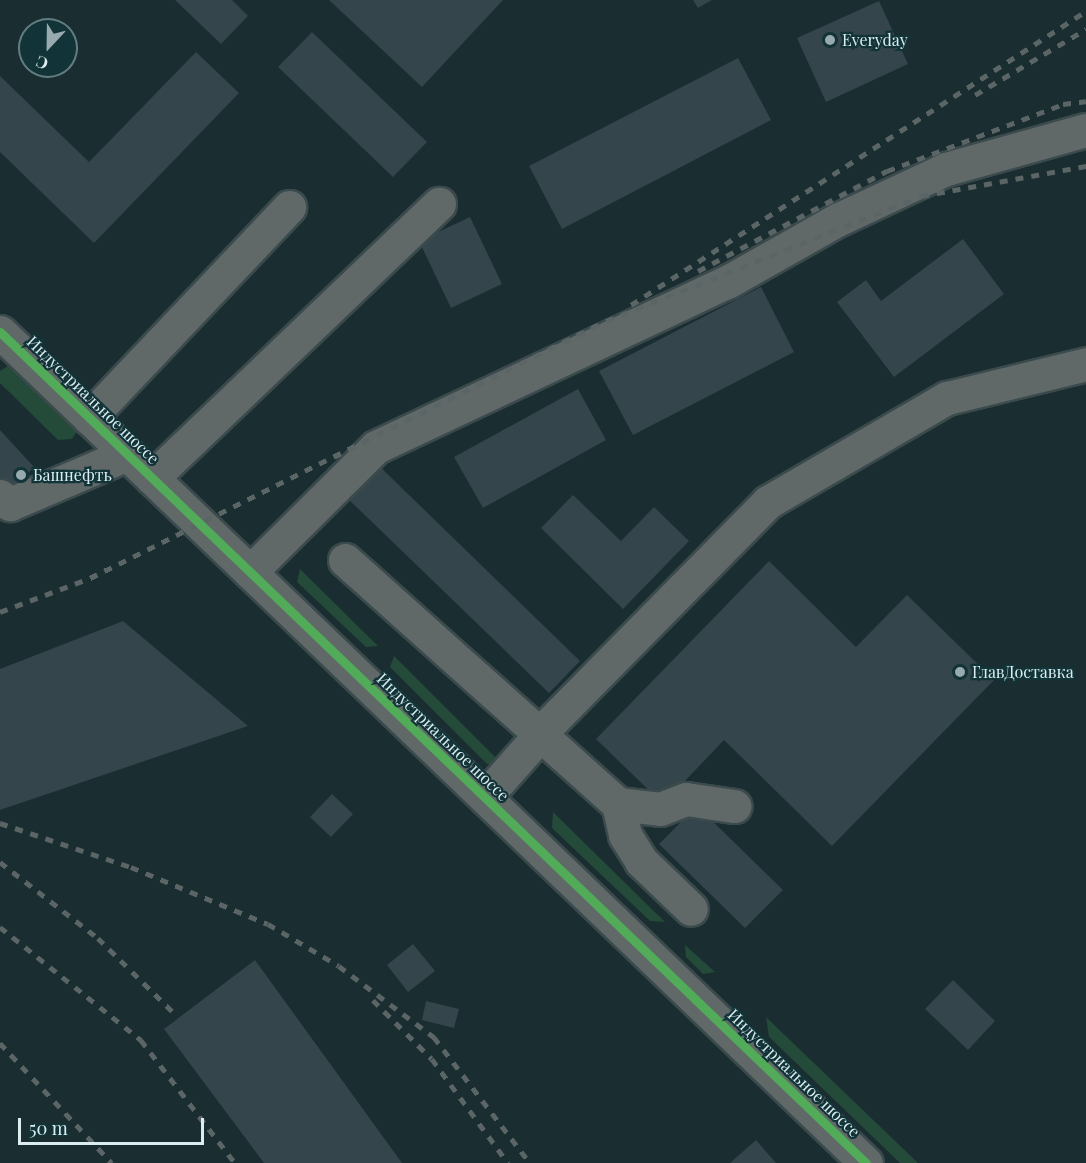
<!DOCTYPE html>
<html>
<head>
<meta charset="utf-8">
<style>
	body { margin:0 }
	#map { position:relative; width:1086px; height:1163px; overflow:hidden; background:#1a2d30; font-family:"Playfair Display",serif }
	div>[style] { position:absolute }
	[style*='--x'] { left:calc(var(--x)*1px); top:calc(var(--y)*1px); width:calc(var(--w)*1px); rotate:calc(var(--a)*1deg) }
	.green>* { inset:0; background:#244a39 }
	.building>* { inset:0; background:#34454b }
	.roads { filter:drop-shadow(2px 0 #3b4a4d) drop-shadow(-2px 0 #3b4a4d) drop-shadow(0 2px #3b4a4d) drop-shadow(0 -2px #3b4a4d) }
	.minor>* { height:33px; margin:-16.5px; padding:0 16.5px; transform-origin:16.5px; border-radius:16.5px; background:#606968 }
	.rail>* { height:4.5px; margin-top:-2.25px; transform-origin:0; background:repeating-linear-gradient(90deg,#5b6566 0 8px,transparent 0 16px) }
	.cycleway>* { height:9px; margin:-4.5px; padding:0 4.5px; transform-origin:4.5px; border-radius:4.5px; background:#51ab58 }
	.dots>* { width:16px; height:16px; translate:-50% -50%; box-sizing:border-box; border:3px solid #123438; border-radius:50% }
	span { translate:-50% -50%; white-space:nowrap; text-align:center; line-height:1.15; -webkit-text-stroke:4.5px #123438; paint-order:stroke }
	.poi-label { font-size:16px; color:#dbedf0 }
	.left { translate:0 -50%; text-align:left }
	.street-label { font-size:16px; color:#dbedf0 }
	.north { position:absolute; left:18px; top:18px; width:60px; height:60px; box-sizing:border-box; background:#123438; border:2px solid #627e82; border-radius:50%; rotate:202deg; font-size:16px; font-weight:700; line-height:24px; text-align:center; color:#dbedf0 }
	.north::after { content:''; display:block; margin:auto; width:21px; height:27px; background:#97aaad; clip-path:polygon(50% 0,100% 100%,50% 72%,0 100%) }
	.scale { position:absolute; left:18px; top:1118px; width:186px; height:27px; box-sizing:border-box; border:3px solid #dbedf0; border-top:0; padding-left:8px; font-size:18px; line-height:21px; white-space:nowrap; color:#dbedf0; -webkit-text-stroke:4px #123438; paint-order:stroke }
</style>
</head>
<body>
<div id="map">
	<div class="green">
		<i style="clip-path:polygon(8px 366px,77px 431px,72px 439px,58px 440px,0 383px,0 371px)"></i>
		<i style="clip-path:polygon(300px 569px,378px 646px,366px 647px,297px 582px)"></i>
		<i style="clip-path:polygon(394px 656px,502px 764px,487px 764px,390px 667px)"></i>
		<i style="clip-path:polygon(553px 812px,665px 922px,650px 921px,552px 828px)"></i>
		<i style="clip-path:polygon(685px 945px,715px 972px,703px 974px,686px 957px)"></i>
		<i style="clip-path:polygon(766px 1017px,918px 1163px,900px 1163px,769px 1037px)"></i>
	</div>
	<div class="building">
		<i style="clip-path:polygon(175px 0,232px 0,248px 16px,221px 44px)"></i>
		<i style="clip-path:polygon(329px 0,503px 0,422px 87px)"></i>
		<i style="clip-path:polygon(693px 0,712px 0,698px 8px)"></i>
		<i style="clip-path:polygon(879px 1px,908px 64px,826px 102px,797px 38px)"></i>
		<i style="clip-path:polygon(312px 32px,427px 142px,393px 177px,278px 67px)"></i>
		<i style="clip-path:polygon(196px 52px,239px 93px,94px 243px,0 152px,0 76px,89px 162px)"></i>
		<i style="clip-path:polygon(738px 58px,771px 120px,562px 229px,529px 166px)"></i>
		<i style="clip-path:polygon(470px 217px,502px 284px,451px 308px,419px 241px)"></i>
		<i style="clip-path:polygon(963px 239px,1004px 294px,894px 377px,837px 302px,866px 280px,881px 301px)"></i>
		<i style="clip-path:polygon(761px 287px,794px 352px,633px 435px,599px 371px)"></i>
		<i style="clip-path:polygon(578px 389px,606px 440px,483px 508px,454px 457px)"></i>
		<i style="clip-path:polygon(0 430px,34px 467px,11px 491px,0 482px)"></i>
		<i style="clip-path:polygon(374px 461px,580px 661px,549px 693px,343px 494px)"></i>
		<i style="clip-path:polygon(573px 495px,621px 541px,654px 507px,689px 541px,623px 609px,541px 528px)"></i>
		<i style="clip-path:polygon(769px 561px,856px 647px,907px 595px,994px 680px,832px 846px,724px 740px,663px 804px,596px 739px)"></i>
		<i style="clip-path:polygon(123px 621px,248px 726px,0 810px,0 669px)"></i>
		<i style="clip-path:polygon(332px 794px,353px 814px,331px 837px,310px 817px)"></i>
		<i style="clip-path:polygon(697px 806px,783px 890px,745px 928px,659px 844px)"></i>
		<i style="clip-path:polygon(413px 944px,435px 971px,408px 992px,387px 965px)"></i>
		<i style="clip-path:polygon(255px 960px,402px 1163px,264px 1163px,164px 1029px)"></i>
		<i style="clip-path:polygon(953px 980px,995px 1021px,968px 1050px,925px 1009px)"></i>
		<i style="clip-path:polygon(426px 1001px,459px 1009px,454px 1028px,422px 1020px)"></i>
		<i style="clip-path:polygon(756px 1140px,776px 1163px,730px 1163px)"></i>
	</div>
	<div class="roads">
		<div class="minor">
			<i style="--x:0;--y:332;--w:1200;--a:43.82"></i>
			<i style="--x:89;--y:418;--w:291;--a:-46.5"></i>
			<i style="--x:152;--y:478;--w:397;--a:-43.7"></i>
			<i style="--x:0;--y:496;--w:13;--a:39"></i>
			<i style="--x:10;--y:504;--w:127;--a:-23.1"></i>
			<i style="--x:345;--y:560;--w:366;--a:41.8"></i>
			<i style="--x:618;--y:804;--w:32;--a:77"></i>
			<i style="--x:625;--y:835;--w:31;--a:58"></i>
			<i style="--x:641;--y:861;--w:69;--a:43.8"></i>
			<i style="--x:250;--y:572;--w:177;--a:-44.8"></i>
			<i style="--x:376;--y:447;--w:390;--a:-25.2"></i>
			<i style="--x:729;--y:281;--w:124;--a:-29.5"></i>
			<i style="--x:837;--y:220;--w:120;--a:-25.1"></i>
			<i style="--x:946;--y:169;--w:145;--a:-15.6"></i>
			<i style="--x:485;--y:797;--w:101;--a:-48.6"></i>
			<i style="--x:552;--y:721;--w:308;--a:-45.4"></i>
			<i style="--x:768;--y:502;--w:207;--a:-30.2"></i>
			<i style="--x:947;--y:398;--w:143;--a:-13.7"></i>
			<i style="--x:618;--y:804;--w:42;--a:6.8"></i>
			<i style="--x:660;--y:809;--w:28;--a:-21"></i>
			<i style="--x:686;--y:799;--w:49;--a:8.3"></i>
		</div>
	</div>
	<div class="rail">
		<i style="--x:975;--y:95;--w:129;--a:-30.7"></i>
		<i style="--x:698;--y:271;--w:214;--a:-27.9"></i>
		<i style="--x:887;--y:171;--w:188;--a:-20.8"></i>
		<i style="--x:1063;--y:104;--w:23;--a:-7"></i>
		<i style="--x:631;--y:305;--w:542;--a:-32.87"></i>
		<i style="--x:0;--y:612;--w:96;--a:-20.7"></i>
		<i style="--x:90;--y:578;--w:576;--a:-26.48"></i>
		<i style="--x:606;--y:321;--w:339;--a:-21.6"></i>
		<i style="--x:921;--y:196;--w:168;--a:-10.3"></i>
		<i style="--x:0;--y:823;--w:138;--a:18.6"></i>
		<i style="--x:131;--y:867;--w:148;--a:22.6"></i>
		<i style="--x:268;--y:924;--w:82;--a:30.6"></i>
		<i style="--x:339;--y:966;--w:119;--a:36.8"></i>
		<i style="--x:434;--y:1037;--w:158;--a:52.7"></i>
		<i style="--x:0;--y:862;--w:124;--a:37.8"></i>
		<i style="--x:98;--y:938;--w:108;--a:44.6"></i>
		<i style="--x:0;--y:927;--w:181;--a:38.7"></i>
		<i style="--x:141;--y:1040;--w:155;--a:52.6"></i>
		<i style="--x:373;--y:1000;--w:83;--a:45"></i>
		<i style="--x:432;--y:1059;--w:129;--a:53.8"></i>
		<i style="--x:0;--y:1043;--w:164;--a:47"></i>
	</div>
	<div class="cycleway">
		<i style="--x:0;--y:332;--w:1200;--a:43.82"></i>
	</div>
	<div class="dots">
		<i style="left:830px;top:40px;background:#97aaad"></i>
		<i style="left:21px;top:475px;background:#97aaad"></i>
		<i style="left:960px;top:672px;background:#97aaad"></i>
	</div>
	<div class="poi-label">
		<span class="left" style="left:842px;top:40px">Everyday</span>
		<span class="left" style="left:33px;top:475px">Башнефть</span>
		<span class="left" style="left:972px;top:672px">ГлавДоставка</span>
	</div>
	<div class="street-label">
		<span style="left:93px;top:400px;rotate:44deg">Индустриальное шоссе</span>
		<span style="left:443px;top:737px;rotate:44deg">Индустриальное шоссе</span>
		<span style="left:794px;top:1073px;rotate:44deg">Индустриальное шоссе</span>
	</div>
	<div class="north">С</div>
	<div class="scale">50 m</div>
</div>
</body>
</html>
